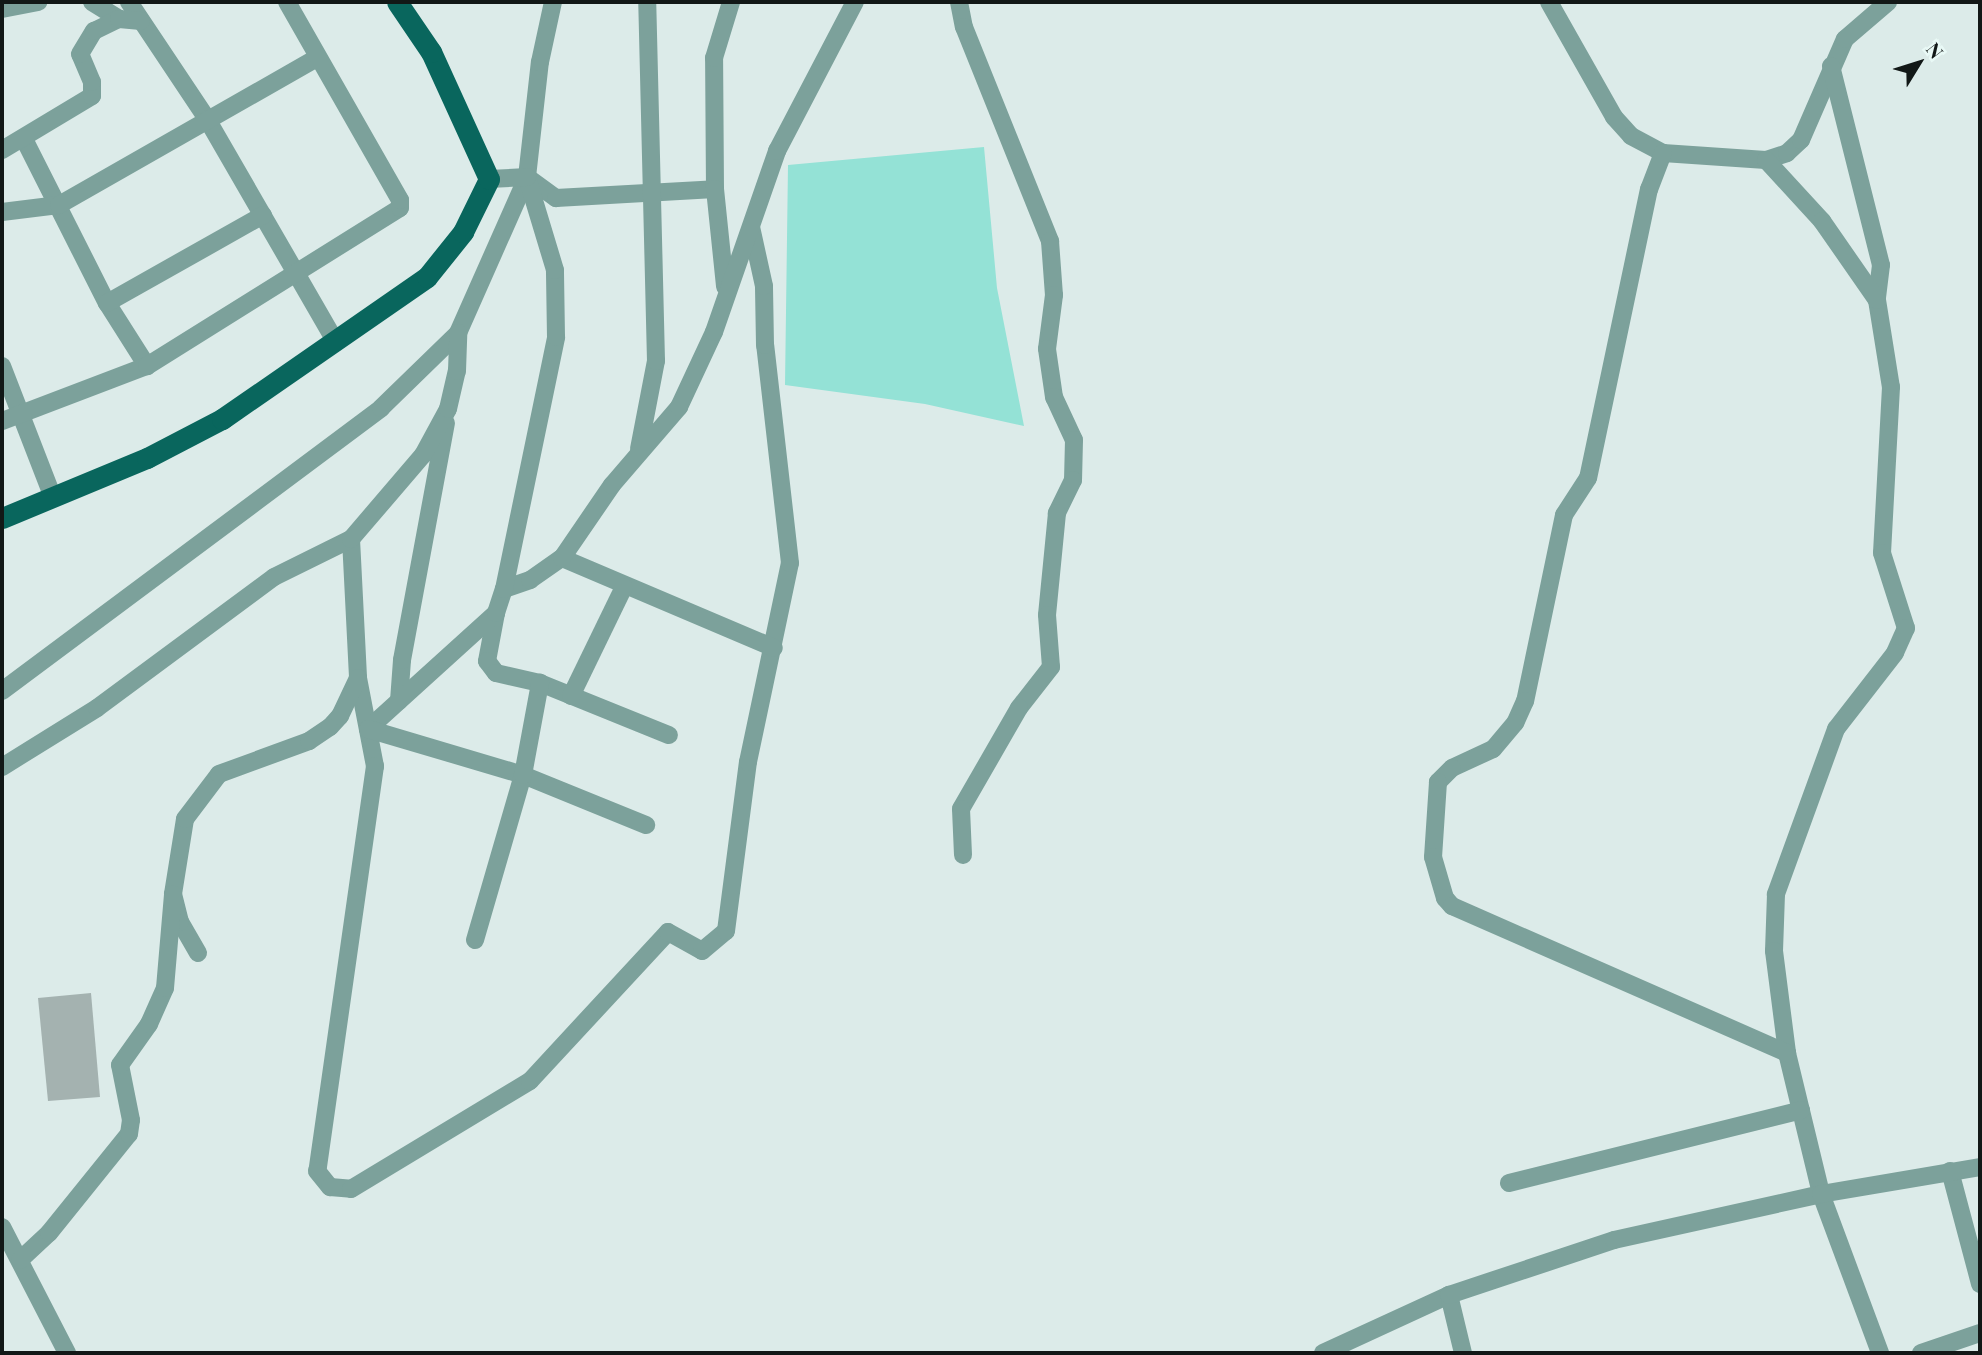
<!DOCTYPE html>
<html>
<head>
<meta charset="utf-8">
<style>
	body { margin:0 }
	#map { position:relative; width:1982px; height:1355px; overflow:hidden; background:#dcebe9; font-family:"Playfair Display",serif }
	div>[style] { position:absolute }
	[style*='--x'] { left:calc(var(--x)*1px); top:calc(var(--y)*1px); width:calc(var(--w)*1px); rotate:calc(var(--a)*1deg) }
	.green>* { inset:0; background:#94e2d6 }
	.building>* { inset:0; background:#a4b2b0 }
	.minor>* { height:18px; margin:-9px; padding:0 9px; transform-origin:9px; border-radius:9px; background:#7ca19b }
	.major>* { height:21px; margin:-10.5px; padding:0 10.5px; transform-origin:10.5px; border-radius:10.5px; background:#09665d }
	span { translate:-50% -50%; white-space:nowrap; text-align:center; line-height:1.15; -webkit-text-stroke:6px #e9f9f6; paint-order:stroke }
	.frame { position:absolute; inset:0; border:4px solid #121817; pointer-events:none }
	.north { position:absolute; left:1884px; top:28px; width:70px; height:70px; -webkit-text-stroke:5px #e9f9f6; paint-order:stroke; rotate:52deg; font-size:19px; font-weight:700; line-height:28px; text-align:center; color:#121817 }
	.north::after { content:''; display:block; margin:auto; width:24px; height:32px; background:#121817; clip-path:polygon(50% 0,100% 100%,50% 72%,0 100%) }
</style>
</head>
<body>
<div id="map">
	<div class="green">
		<i style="clip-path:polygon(984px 147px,997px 288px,1024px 426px,925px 404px,785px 385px,788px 165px)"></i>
	</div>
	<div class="building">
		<i style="clip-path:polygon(91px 993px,100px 1097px,48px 1101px,38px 998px)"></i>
	</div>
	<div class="minor">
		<i style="--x:92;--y:2;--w:32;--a:32"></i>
		<i style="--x:129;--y:2;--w:141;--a:56.3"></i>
		<i style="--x:207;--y:119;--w:258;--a:60"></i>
		<i style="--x:959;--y:2;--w:25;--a:79"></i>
		<i style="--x:964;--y:27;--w:231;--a:68.1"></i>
		<i style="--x:1050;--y:241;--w:54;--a:85.8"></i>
		<i style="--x:1054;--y:295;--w:54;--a:97.4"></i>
		<i style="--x:1047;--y:349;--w:49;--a:81.7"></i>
		<i style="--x:1054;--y:397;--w:47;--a:65.1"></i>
		<i style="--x:1074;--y:440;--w:40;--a:91.4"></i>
		<i style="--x:1073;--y:480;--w:37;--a:116"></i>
		<i style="--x:1057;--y:513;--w:102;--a:95.6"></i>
		<i style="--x:1047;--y:615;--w:52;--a:85.6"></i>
		<i style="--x:1051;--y:667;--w:52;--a:128"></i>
		<i style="--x:1019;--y:708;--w:116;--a:119.9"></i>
		<i style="--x:961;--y:809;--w:46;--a:87.5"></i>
		<i style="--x:1549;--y:2;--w:132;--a:60.5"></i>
		<i style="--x:1614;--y:117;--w:25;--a:48"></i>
		<i style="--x:1631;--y:136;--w:36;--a:28"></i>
		<i style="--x:1663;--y:153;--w:103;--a:3.9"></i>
		<i style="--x:1766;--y:160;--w:22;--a:-18"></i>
		<i style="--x:1787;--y:153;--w:19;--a:-43"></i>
		<i style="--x:1801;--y:140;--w:110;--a:-66.5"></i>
		<i style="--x:1845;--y:39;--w:57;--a:-40.7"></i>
		<i style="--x:2;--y:9;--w:37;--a:-11"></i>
		<i style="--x:1831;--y:66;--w:205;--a:75.9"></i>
		<i style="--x:1881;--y:265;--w:35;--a:97"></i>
		<i style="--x:1877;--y:300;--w:88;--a:80.9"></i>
		<i style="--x:1891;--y:387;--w:166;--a:93.1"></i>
		<i style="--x:1882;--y:553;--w:79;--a:72.3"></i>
		<i style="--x:1906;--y:628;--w:27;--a:114"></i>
		<i style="--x:1895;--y:653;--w:96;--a:127.8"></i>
		<i style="--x:1836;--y:729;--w:176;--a:110"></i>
		<i style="--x:1776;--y:894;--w:57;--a:92"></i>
		<i style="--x:1774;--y:951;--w:103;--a:82.7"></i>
		<i style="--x:1787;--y:1053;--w:145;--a:76.4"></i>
		<i style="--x:1821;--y:1194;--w:170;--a:69.6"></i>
		<i style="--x:24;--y:139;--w:184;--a:63.2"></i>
		<i style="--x:107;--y:303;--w:75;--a:57.6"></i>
		<i style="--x:2;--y:150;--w:105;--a:-31"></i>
		<i style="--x:92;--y:96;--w:14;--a:-90"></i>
		<i style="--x:92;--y:82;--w:30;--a:-113"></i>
		<i style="--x:80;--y:54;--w:27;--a:-59"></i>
		<i style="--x:94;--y:31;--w:28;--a:-26"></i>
		<i style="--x:119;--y:19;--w:22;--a:5"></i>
		<i style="--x:1663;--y:153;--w:39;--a:111"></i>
		<i style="--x:1649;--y:189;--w:295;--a:101.9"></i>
		<i style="--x:1588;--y:478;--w:44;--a:123"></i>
		<i style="--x:1564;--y:515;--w:190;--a:101.8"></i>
		<i style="--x:1525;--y:701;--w:24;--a:114"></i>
		<i style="--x:1515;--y:723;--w:34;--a:130"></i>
		<i style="--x:1493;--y:749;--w:45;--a:155.1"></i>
		<i style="--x:1452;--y:768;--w:20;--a:135"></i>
		<i style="--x:1438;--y:782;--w:75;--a:93.8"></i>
		<i style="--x:1433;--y:857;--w:43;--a:73.7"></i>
		<i style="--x:1445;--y:898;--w:11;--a:49"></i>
		<i style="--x:1452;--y:906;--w:366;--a:23.7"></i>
		<i style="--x:1766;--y:160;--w:83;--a:47.4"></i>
		<i style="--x:1822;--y:221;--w:96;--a:55.2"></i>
		<i style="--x:527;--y:177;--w:36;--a:36"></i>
		<i style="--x:556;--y:198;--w:159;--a:-3.2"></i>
		<i style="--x:715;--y:189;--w:131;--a:-90.4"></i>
		<i style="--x:714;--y:58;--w:59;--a:-73.1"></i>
		<i style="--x:715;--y:189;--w:98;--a:84.1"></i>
		<i style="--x:2;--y:212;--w:57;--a:-7"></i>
		<i style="--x:59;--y:205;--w:297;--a:-29.7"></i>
		<i style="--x:107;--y:303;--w:179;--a:-29.4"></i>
		<i style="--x:2;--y:366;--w:138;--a:68.8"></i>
		<i style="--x:2;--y:421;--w:155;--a:-20.8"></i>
		<i style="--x:147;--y:366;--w:298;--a:-32"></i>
		<i style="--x:400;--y:208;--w:8;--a:-90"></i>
		<i style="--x:400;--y:200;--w:228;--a:-119.7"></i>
		<i style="--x:639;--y:449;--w:90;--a:-79.1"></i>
		<i style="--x:656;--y:361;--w:359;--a:-91.4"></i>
		<i style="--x:351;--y:539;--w:139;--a:87.1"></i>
		<i style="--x:358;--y:678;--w:90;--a:79.1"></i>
		<i style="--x:375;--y:766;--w:409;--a:98.1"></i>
		<i style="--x:317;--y:1171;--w:21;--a:51"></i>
		<i style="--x:330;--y:1187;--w:21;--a:5"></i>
		<i style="--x:351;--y:1189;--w:209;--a:-31.1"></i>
		<i style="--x:530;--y:1081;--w:203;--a:-47.2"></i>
		<i style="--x:668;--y:932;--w:39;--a:29"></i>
		<i style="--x:702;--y:951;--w:31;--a:-40"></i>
		<i style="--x:726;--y:931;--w:170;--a:-82.6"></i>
		<i style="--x:748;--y:762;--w:203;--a:-78.1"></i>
		<i style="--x:790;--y:563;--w:219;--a:-96.5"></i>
		<i style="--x:765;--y:345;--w:59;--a:-91"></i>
		<i style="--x:764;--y:286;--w:60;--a:-102.4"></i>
		<i style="--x:562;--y:558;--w:230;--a:23"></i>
		<i style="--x:504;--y:589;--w:28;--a:-19"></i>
		<i style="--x:530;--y:580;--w:39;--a:-35"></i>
		<i style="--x:562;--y:558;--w:88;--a:-55.6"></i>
		<i style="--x:612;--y:485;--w:103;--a:-49.3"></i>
		<i style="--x:679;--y:407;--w:83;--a:-65"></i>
		<i style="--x:714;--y:332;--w:192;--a:-70.8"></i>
		<i style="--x:777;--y:151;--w:168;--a:-62.4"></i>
		<i style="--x:496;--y:613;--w:49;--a:100.6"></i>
		<i style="--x:487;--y:661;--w:15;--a:53"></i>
		<i style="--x:496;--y:673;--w:45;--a:12.8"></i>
		<i style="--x:540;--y:683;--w:139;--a:22"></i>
		<i style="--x:2;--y:691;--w:473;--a:-36.7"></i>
		<i style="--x:381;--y:408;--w:107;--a:-44.2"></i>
		<i style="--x:458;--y:333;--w:171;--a:-66.1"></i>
		<i style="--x:527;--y:177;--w:116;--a:-83.6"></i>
		<i style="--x:540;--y:62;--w:61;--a:-77.8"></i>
		<i style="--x:571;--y:696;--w:121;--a:-64.1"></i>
		<i style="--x:399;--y:701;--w:41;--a:-85.8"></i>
		<i style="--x:402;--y:660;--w:241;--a:-79.5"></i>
		<i style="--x:368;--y:729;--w:173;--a:-42.2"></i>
		<i style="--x:496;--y:613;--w:25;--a:-72"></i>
		<i style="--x:504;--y:589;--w:257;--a:-78.3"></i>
		<i style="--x:556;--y:337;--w:67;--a:-90.9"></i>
		<i style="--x:555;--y:270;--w:97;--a:-106.8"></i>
		<i style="--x:527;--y:177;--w:38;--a:177"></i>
		<i style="--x:368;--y:729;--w:162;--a:16.5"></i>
		<i style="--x:523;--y:775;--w:133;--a:22.1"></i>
		<i style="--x:2;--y:767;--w:112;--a:-31.8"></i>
		<i style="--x:97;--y:708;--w:220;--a:-36.5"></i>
		<i style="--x:274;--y:577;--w:86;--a:-26.3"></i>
		<i style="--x:351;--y:539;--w:111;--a:-49.4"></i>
		<i style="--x:423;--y:455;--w:52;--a:-61.5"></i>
		<i style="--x:448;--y:409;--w:39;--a:-77"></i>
		<i style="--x:457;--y:371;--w:38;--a:-88"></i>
		<i style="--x:475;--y:940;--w:172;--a:-73.8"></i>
		<i style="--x:523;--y:775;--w:94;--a:-79.5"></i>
		<i style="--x:198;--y:953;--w:36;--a:-120"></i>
		<i style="--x:180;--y:922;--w:29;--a:-104"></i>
		<i style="--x:173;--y:894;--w:76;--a:-80.9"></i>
		<i style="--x:185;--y:819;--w:56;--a:-52.9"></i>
		<i style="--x:219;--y:774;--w:96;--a:-20.1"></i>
		<i style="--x:309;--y:741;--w:25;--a:-34"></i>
		<i style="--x:330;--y:727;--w:15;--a:-48"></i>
		<i style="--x:340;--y:716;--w:42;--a:-64.7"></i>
		<i style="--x:1950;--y:1171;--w:117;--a:75.1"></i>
		<i style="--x:1509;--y:1183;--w:301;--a:-14"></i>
		<i style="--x:2;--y:1227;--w:142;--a:62.7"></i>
		<i style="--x:20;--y:1260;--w:40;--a:-43"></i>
		<i style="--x:49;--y:1233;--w:127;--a:-51.1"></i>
		<i style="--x:129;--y:1134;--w:14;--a:-82"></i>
		<i style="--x:131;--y:1120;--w:56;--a:-101.3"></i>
		<i style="--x:120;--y:1065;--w:50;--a:-54.7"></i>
		<i style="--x:149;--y:1024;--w:39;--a:-66"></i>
		<i style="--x:165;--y:988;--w:94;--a:-85.1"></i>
		<i style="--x:1323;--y:1353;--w:139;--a:-24.7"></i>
		<i style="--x:1463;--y:1353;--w:60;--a:-103.6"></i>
		<i style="--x:1449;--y:1295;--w:174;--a:-18.4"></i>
		<i style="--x:1614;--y:1240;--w:212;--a:-12.5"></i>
		<i style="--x:1821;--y:1194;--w:161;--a:-9.6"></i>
		<i style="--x:1921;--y:1353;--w:62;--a:-18.7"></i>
	</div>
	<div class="major">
		<i style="--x:2;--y:518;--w:157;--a:-22.5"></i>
		<i style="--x:147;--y:458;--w:85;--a:-27.5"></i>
		<i style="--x:222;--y:419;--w:249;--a:-34.7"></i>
		<i style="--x:427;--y:277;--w:58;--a:-51.3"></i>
		<i style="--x:463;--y:232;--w:59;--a:-63.9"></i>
		<i style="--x:489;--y:179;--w:140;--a:-114.5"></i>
		<i style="--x:431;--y:52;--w:60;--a:-124.2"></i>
	</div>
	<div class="frame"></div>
	<div class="north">N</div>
</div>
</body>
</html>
